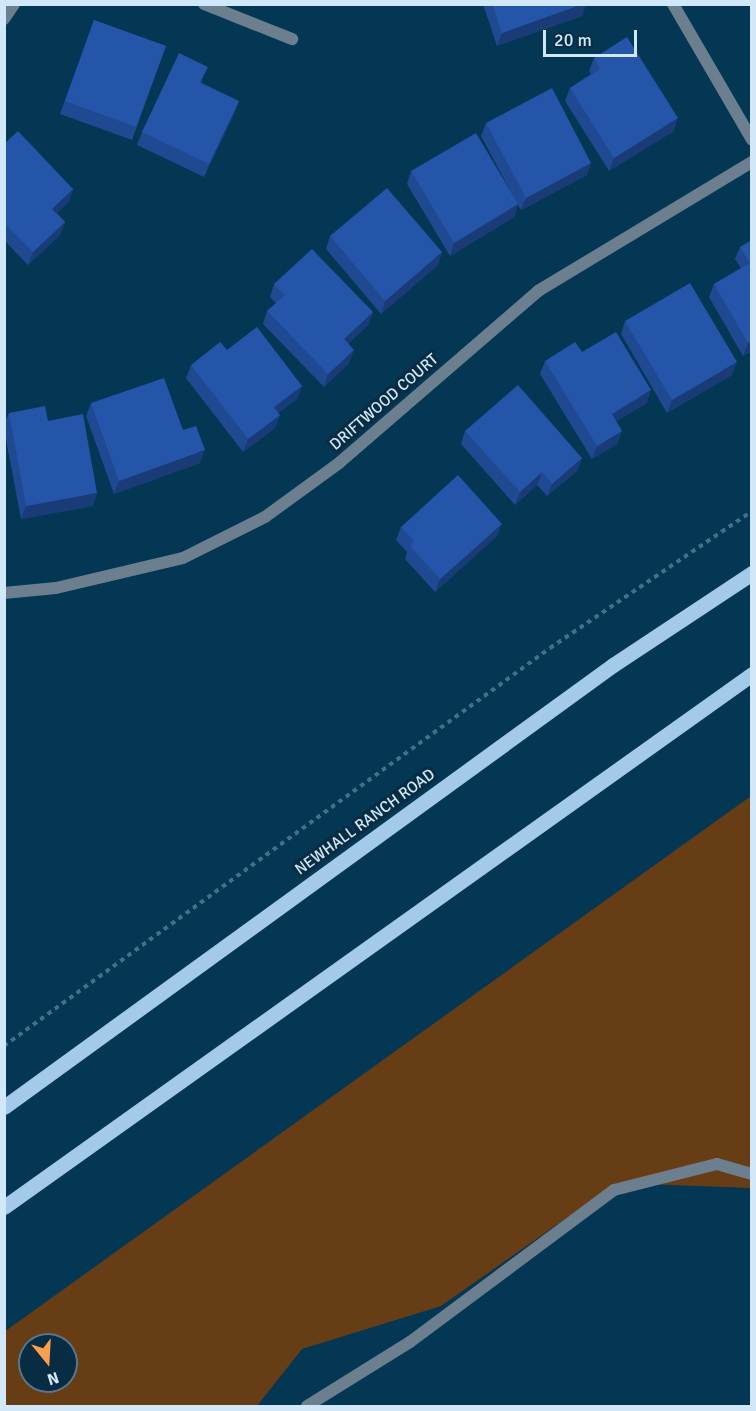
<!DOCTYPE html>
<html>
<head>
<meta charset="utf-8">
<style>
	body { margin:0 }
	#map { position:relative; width:756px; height:1411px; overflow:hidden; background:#043753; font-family:Signika,sans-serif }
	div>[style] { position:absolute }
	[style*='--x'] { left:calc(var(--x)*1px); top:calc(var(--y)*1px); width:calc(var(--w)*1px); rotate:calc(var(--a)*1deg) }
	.green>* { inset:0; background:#673d15 }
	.path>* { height:4px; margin-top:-2px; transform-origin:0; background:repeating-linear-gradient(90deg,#446f88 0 4.5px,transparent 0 9px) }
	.service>* { height:12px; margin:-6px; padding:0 6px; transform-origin:6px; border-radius:6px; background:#6c7f8e }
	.minor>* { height:12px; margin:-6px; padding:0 6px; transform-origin:6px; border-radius:6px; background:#6c7f8e }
	.primary>* { height:15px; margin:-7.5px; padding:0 7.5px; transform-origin:7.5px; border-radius:7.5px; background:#a3cbe9 }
	.wall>* { inset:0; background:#1f4990 }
	.shaded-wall>* { inset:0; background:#193c76 }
	.building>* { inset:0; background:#2455a8 }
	span { translate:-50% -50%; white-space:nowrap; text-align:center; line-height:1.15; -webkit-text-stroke:6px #082c42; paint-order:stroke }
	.street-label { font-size:16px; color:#d0e8fa }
	.frame { position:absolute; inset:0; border:6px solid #d0e8fa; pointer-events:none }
	.north { position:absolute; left:18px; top:1333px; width:60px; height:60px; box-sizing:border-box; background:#082c42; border:2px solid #58778c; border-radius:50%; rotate:162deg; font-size:16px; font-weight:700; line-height:24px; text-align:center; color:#d0e8fa }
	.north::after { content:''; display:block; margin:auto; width:21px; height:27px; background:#f99f4d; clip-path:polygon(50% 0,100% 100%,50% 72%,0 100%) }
	.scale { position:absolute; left:543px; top:30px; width:94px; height:27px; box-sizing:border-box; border:3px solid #d0e8fa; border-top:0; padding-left:8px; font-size:18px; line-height:21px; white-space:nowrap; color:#d0e8fa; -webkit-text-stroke:4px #082c42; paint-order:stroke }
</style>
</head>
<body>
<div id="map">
	<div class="green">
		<i style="clip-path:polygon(evenodd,751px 796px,751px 1188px,616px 1183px,441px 1306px,302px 1349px,257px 1406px,5px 1406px,4px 1332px,751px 796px,30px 1345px,66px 1345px,66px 1381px,30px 1381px,30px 1345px)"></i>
	</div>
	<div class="path">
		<i style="--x:4;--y:1046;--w:676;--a:-36.09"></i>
		<i style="--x:550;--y:648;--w:244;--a:-34.1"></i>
	</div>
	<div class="service">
		<i style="--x:307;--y:1406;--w:121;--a:-31.9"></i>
		<i style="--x:410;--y:1342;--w:254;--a:-36.7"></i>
		<i style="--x:614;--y:1190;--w:106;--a:-14.2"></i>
		<i style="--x:717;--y:1164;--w:36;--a:16"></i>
	</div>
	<div class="minor">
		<i style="--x:204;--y:4;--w:95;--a:21.7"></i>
		<i style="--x:673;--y:4;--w:157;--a:59.8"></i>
		<i style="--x:4;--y:19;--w:18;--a:-56"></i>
		<i style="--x:4;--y:593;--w:52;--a:-5.5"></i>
		<i style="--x:56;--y:588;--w:130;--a:-13.3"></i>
		<i style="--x:183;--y:558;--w:92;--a:-26.6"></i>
		<i style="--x:265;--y:517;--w:92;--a:-36.1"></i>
		<i style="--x:339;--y:463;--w:263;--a:-40.8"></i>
		<i style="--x:538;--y:291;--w:250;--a:-31.1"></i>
	</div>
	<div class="primary">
		<i style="--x:4;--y:1107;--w:752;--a:-35.97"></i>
		<i style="--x:613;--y:665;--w:167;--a:-33.5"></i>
		<i style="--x:4;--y:1207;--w:918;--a:-35.47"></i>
	</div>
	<div class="wall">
		<i style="clip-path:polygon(483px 4px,586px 4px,582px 16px,497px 46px)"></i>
		<i style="clip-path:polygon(94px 20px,166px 46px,132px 140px,60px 114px)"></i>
		<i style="clip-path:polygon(594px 58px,674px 131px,609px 171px,565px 101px,570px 88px,591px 74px,589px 71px)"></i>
		<i style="clip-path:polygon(203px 80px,202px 83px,239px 101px,234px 114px,204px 177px,137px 145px,142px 132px)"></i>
		<i style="clip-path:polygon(486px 123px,591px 163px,587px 175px,521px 210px,518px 205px,514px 217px,450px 256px,407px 184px,411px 171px,513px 196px,481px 136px)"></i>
		<i style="clip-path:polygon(4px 144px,73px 189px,69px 201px,57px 213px,65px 222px,60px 235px,28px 265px,4px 240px)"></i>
		<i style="clip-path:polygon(330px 236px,442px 252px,438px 265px,381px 314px,326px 249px)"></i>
		<i style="clip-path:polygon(752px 240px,752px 351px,743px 356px,709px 297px,714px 284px,741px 268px,735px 259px,740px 247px)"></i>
		<i style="clip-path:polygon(274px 284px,373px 312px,368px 325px,348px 344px,349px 363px,324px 387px,263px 324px,267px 311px,276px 303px,270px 297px)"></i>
		<i style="clip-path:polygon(625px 321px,732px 375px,667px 413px,621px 334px)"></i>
		<i style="clip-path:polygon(227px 350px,302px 386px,297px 399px,278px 413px,280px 415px,275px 428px,243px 452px,186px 378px,191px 365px)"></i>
		<i style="clip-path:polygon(582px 352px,647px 403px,616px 421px,622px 431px,617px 444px,592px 459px,540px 374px,545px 361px)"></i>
		<i style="clip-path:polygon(91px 403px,183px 430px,200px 463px,114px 494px,86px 416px)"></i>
		<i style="clip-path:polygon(9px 413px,48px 421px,93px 506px,21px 519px,4px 429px,4px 424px)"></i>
		<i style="clip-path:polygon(465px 431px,582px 458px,577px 471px,547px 496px,537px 485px,515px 505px,461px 444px)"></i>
		<i style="clip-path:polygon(401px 527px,497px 536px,435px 592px,405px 559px,407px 552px,396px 540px)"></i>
	</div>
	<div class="shaded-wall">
		<i style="clip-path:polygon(583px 4px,586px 4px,582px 16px,497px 46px,502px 33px)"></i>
		<i style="clip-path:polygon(239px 101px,234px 114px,204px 177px,209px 164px)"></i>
		<i style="clip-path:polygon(678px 118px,674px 131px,609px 171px,614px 158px)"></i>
		<i style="clip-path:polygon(591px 163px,587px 175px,521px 210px,526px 198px)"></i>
		<i style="clip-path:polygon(73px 189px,69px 201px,48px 222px,52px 209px)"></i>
		<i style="clip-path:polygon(518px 204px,514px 217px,450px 256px,454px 243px)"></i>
		<i style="clip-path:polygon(65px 222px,60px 235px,28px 265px,33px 252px)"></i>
		<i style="clip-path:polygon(442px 252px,438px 265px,381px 314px,385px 301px)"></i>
		<i style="clip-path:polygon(373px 312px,368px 325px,340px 352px,344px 339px)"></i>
		<i style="clip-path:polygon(752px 341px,752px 351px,743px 356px,748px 343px)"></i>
		<i style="clip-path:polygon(354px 350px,349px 363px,324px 387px,328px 374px)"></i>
		<i style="clip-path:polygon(737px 362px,732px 375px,667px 413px,672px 400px)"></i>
		<i style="clip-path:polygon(302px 386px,297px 399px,269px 420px,274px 407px)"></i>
		<i style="clip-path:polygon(651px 390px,647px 403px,607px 427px,612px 414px)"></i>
		<i style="clip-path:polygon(280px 415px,275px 428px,243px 452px,248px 439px)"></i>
		<i style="clip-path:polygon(622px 431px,617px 444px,592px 459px,597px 446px)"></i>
		<i style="clip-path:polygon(205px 450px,200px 463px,114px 494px,119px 481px)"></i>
		<i style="clip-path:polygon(582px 458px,577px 471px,547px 496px,552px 484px)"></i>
		<i style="clip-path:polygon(542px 472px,537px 485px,515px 505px,520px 492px)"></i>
		<i style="clip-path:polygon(97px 493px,93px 506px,21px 519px,26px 506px)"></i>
		<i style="clip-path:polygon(502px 524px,497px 536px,435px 592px,440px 579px)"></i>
	</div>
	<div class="building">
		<i style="clip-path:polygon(492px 4px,583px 4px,502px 33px)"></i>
		<i style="clip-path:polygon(94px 20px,166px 46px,136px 127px,65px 101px)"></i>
		<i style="clip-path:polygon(627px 37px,678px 118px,614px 158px,570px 88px,600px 69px,594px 58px)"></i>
		<i style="clip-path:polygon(179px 53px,208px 67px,200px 83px,239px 101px,209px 164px,142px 132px)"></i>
		<i style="clip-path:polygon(552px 88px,591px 163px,526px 198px,486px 123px)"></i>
		<i style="clip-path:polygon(18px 131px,73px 189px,52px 209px,65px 222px,33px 252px,4px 223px,4px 144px)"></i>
		<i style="clip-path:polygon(476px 133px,518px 204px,454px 243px,411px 171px)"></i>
		<i style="clip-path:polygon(387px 188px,442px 252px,385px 301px,330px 236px)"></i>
		<i style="clip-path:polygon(752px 240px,752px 341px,748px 343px,714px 284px,750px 263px,740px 247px)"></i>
		<i style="clip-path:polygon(312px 249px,373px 312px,344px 339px,354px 350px,328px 374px,267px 311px,285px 295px,274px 284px)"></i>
		<i style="clip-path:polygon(690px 283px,737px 362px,672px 400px,625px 321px)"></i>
		<i style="clip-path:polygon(257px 327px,302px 386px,274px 407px,280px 415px,248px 439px,191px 365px,220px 342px,227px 350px)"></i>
		<i style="clip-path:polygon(616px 332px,651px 390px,612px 414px,622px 431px,597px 446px,545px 361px,575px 342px,582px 352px)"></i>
		<i style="clip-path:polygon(164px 378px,183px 430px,196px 426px,205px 450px,119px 481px,91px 403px)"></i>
		<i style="clip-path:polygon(518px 385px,582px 458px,552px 484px,542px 472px,520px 492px,465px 431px)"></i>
		<i style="clip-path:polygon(45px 406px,48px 421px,83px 414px,97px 493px,26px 506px,9px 413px)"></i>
		<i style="clip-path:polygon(458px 475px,502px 524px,440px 579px,410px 546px,414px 541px,401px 527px)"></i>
	</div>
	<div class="street-label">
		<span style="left:384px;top:402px;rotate:-41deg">DRIFTWOOD COURT</span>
		<span style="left:365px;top:822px;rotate:-36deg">NEWHALL RANCH ROAD</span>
	</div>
	<div class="frame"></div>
	<div class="north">N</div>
	<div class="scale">20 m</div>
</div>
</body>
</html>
